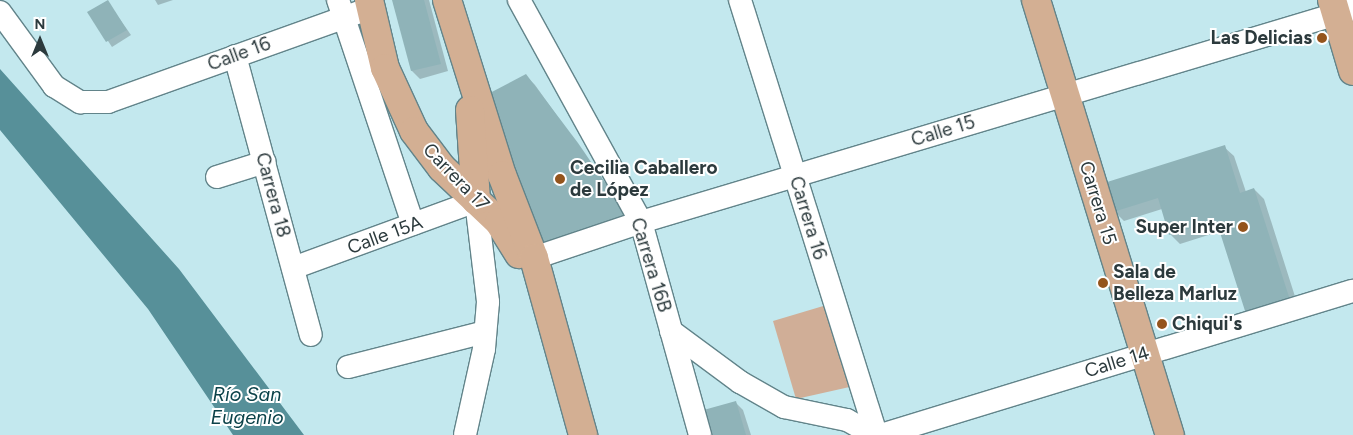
<!DOCTYPE html>
<html>
<head>
<meta charset="utf-8">
<style>
	body { margin:0 }
	#map { position:relative; width:1353px; height:435px; overflow:hidden; background:#c3e8ee; font-family:Figtree,sans-serif }
	div>[style] { position:absolute }
	[style*='--x'] { left:calc(var(--x)*1px); top:calc(var(--y)*1px); width:calc(var(--w)*1px); rotate:calc(var(--a)*1deg) }
	.green>* { inset:0; background:#d0ae97 }
	.water>* { inset:0; background:#579099 }
	.shadow>* { inset:0; background:#0003 }
	.building>* { inset:0; background:#8fb3b8 }
	.roads { filter:drop-shadow(1px 0 #62848a) drop-shadow(-1px 0 #62848a) drop-shadow(0 1px #62848a) drop-shadow(0 -1px #62848a) }
	.minor>* { height:22px; margin:-11px; padding:0 11px; transform-origin:11px; border-radius:11px; background:#fff }
	.major>* { height:28px; margin:-14px; padding:0 14px; transform-origin:14px; border-radius:14px; background:#d3af93 }
	.dots>* { width:14px; height:14px; translate:-50% -50%; box-sizing:border-box; border:2px solid #fff; border-radius:50% }
	span { translate:-50% -50%; white-space:nowrap; text-align:center; line-height:1.15; -webkit-text-stroke:4px #fff; paint-order:stroke }
	.poi-label { font-size:19px; color:#2c3a3d; font-weight:700 }
	.right { translate:-100% -50%; text-align:right }
	.left { translate:0 -50%; text-align:left }
	.street-label { font-size:19px; color:#2c3a3d }
	.water-label { font-size:20px; color:#0b4249; font-style:italic }
	.north { position:absolute; left:15px; top:15px; width:50px; height:50px; -webkit-text-stroke:4px #fff; paint-order:stroke; rotate:0deg; font-size:14px; font-weight:700; line-height:20px; text-align:center; color:#2c3a3d }
	.north::after { content:''; display:block; margin:auto; width:18px; height:22px; background:#2c3a3d; clip-path:polygon(50% 0,100% 100%,50% 72%,0 100%) }
</style>
</head>
<body>
<div id="map">
	<div class="green">
		<i style="clip-path:polygon(830px 304px,854px 386px,796px 399px,773px 321px)"></i>
	</div>
	<div class="water">
		<i style="clip-path:polygon(0 69px,179px 269px,304px 435px,233px 435px,148px 309px,0 130px)"></i>
	</div>
	<div class="shadow">
		<i style="clip-path:polygon(155px 0,173px 0,158px 5px)"></i>
		<i style="clip-path:polygon(394px 0,429px 0,448px 71px,420px 79px,412px 71px)"></i>
		<i style="clip-path:polygon(107px 1px,131px 35px,112px 47px,89px 12px)"></i>
		<i style="clip-path:polygon(526px 76px,535px 85px,636px 226px,549px 253px,539px 244px)"></i>
		<i style="clip-path:polygon(1224px 147px,1234px 156px,1246px 192px,1254px 189px,1264px 199px,1299px 309px,1221px 231px,1180px 244px,1170px 234px,1162px 209px,1124px 221px,1114px 211px)"></i>
		<i style="clip-path:polygon(735px 402px,743px 410px,751px 435px,709px 435px)"></i>
	</div>
	<div class="building">
		<i style="clip-path:polygon(108px 0,127px 30px,106px 42px,87px 12px)"></i>
		<i style="clip-path:polygon(392px 0,424px 0,441px 64px,411px 71px)"></i>
		<i style="clip-path:polygon(526px 74px,578px 143px,628px 216px,538px 244px,488px 94px)"></i>
		<i style="clip-path:polygon(1225px 145px,1240px 193px,1254px 188px,1290px 300px,1246px 314px,1216px 220px,1169px 235px,1158px 198px,1113px 212px,1104px 183px)"></i>
		<i style="clip-path:polygon(736px 401px,746px 435px,707px 435px,700px 411px)"></i>
	</div>
	<div class="roads">
		<div class="minor">
			<i style="--x:338;--y:0;--w:236;--a:71.5"></i>
			<i style="--x:519;--y:0;--w:253;--a:61.2"></i>
			<i style="--x:641;--y:222;--w:221;--a:74.5"></i>
			<i style="--x:740;--y:0;--w:456;--a:72.6"></i>
			<i style="--x:0;--y:12;--w:92;--a:53.9"></i>
			<i style="--x:54;--y:86;--w:31;--a:32"></i>
			<i style="--x:80;--y:102;--w:28;--a:0"></i>
			<i style="--x:108;--y:102;--w:278;--a:-19.7"></i>
			<i style="--x:235;--y:56;--w:289;--a:74.8"></i>
			<i style="--x:217;--y:177;--w:50;--a:-17.4"></i>
			<i style="--x:534;--y:258;--w:113;--a:-18.6"></i>
			<i style="--x:641;--y:222;--w:743;--a:-16.65"></i>
			<i style="--x:293;--y:268;--w:195;--a:-20.1"></i>
			<i style="--x:476;--y:201;--w:102;--a:83.2"></i>
			<i style="--x:488;--y:302;--w:47;--a:94.9"></i>
			<i style="--x:484;--y:349;--w:88;--a:102.5"></i>
			<i style="--x:671;--y:331;--w:86;--a:36.5"></i>
			<i style="--x:740;--y:382;--w:51;--a:29.6"></i>
			<i style="--x:784;--y:407;--w:64;--a:11.7"></i>
			<i style="--x:847;--y:420;--w:31;--a:29"></i>
			<i style="--x:348;--y:367;--w:141;--a:-14.3"></i>
			<i style="--x:881;--y:435;--w:493;--a:-17"></i>
		</div>
		<div class="major">
			<i style="--x:369;--y:0;--w:70;--a:76.8"></i>
			<i style="--x:385;--y:68;--w:69;--a:65.3"></i>
			<i style="--x:414;--y:131;--w:46;--a:52.9"></i>
			<i style="--x:442;--y:168;--w:79;--a:43.5"></i>
			<i style="--x:499;--y:222;--w:38;--a:58"></i>
			<i style="--x:447;--y:0;--w:183;--a:72.6"></i>
			<i style="--x:502;--y:175;--w:89;--a:68.9"></i>
			<i style="--x:534;--y:258;--w:184;--a:74.5"></i>
			<i style="--x:1036;--y:0;--w:455;--a:72.9"></i>
			<i style="--x:1332;--y:0;--w:74;--a:73.5"></i>
			<i style="--x:470;--y:110;--w:91;--a:86.2"></i>
		</div>
	</div>
	<div class="dots">
		<i style="left:1322px;top:38px;background:#94541c"></i>
		<i style="left:560px;top:179px;background:#94541c"></i>
		<i style="left:1243px;top:227px;background:#94541c"></i>
		<i style="left:1103px;top:283px;background:#94541c"></i>
		<i style="left:1162px;top:324px;background:#94541c"></i>
	</div>
	<div class="poi-label">
		<span class="right" style="left:1312px;top:38px">Las Delicias</span>
		<span class="left" style="left:570px;top:179px">Cecilia Caballero<br>de López</span>
		<span class="right" style="left:1233px;top:227px">Super Inter</span>
		<span class="left" style="left:1113px;top:283px">Sala de<br>Belleza Marluz</span>
		<span class="left" style="left:1172px;top:324px">Chiqui's</span>
	</div>
	<div class="street-label">
		<span style="left:239px;top:54px;rotate:-20deg">Calle 16</span>
		<span style="left:943px;top:131px;rotate:-17deg">Calle 15</span>
		<span style="left:456px;top:177px;rotate:46deg">Carrera 17</span>
		<span style="left:273px;top:195px;rotate:75deg">Carrera 18</span>
		<span style="left:1098px;top:203px;rotate:73deg">Carrera 15</span>
		<span style="left:808px;top:218px;rotate:73deg">Carrera 16</span>
		<span style="left:385px;top:235px;rotate:-20deg">Calle 15A</span>
		<span style="left:651px;top:265px;rotate:73deg">Carrera 16B</span>
		<span style="left:1117px;top:362px;rotate:-17deg">Calle 14</span>
	</div>
	<div class="water-label">
		<span style="left:247px;top:406px">Río San<br>Eugenio</span>
	</div>
	<div class="north">N</div>
</div>
</body>
</html>
